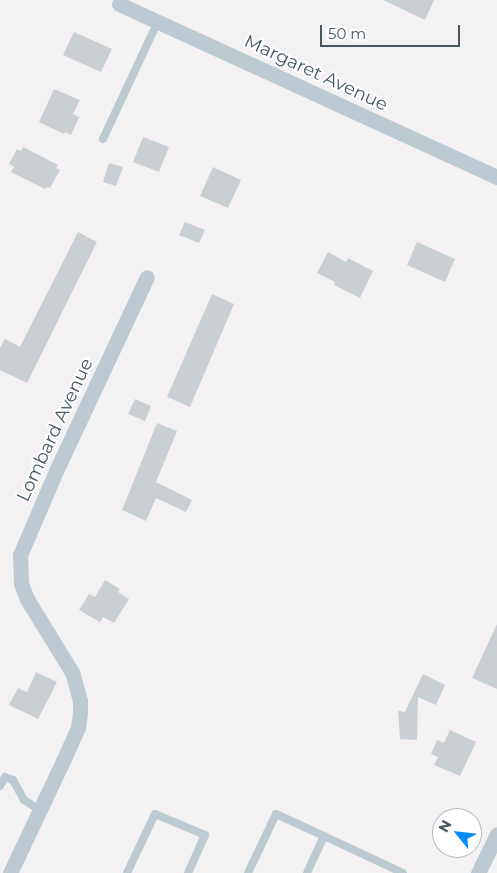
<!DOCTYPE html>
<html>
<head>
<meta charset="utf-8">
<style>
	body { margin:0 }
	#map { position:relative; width:497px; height:873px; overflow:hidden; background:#f3f1f1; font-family:Montserrat,sans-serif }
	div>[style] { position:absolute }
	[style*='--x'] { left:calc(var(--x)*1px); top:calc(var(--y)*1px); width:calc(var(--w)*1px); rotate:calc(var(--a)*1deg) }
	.building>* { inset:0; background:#cacfd4 }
	.lane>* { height:8px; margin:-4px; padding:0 4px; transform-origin:4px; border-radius:4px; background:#bdcad2 }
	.street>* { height:15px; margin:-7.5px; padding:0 7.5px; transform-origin:7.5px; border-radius:7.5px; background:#bdcad2 }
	span { translate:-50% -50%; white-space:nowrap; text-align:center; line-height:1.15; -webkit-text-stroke:4px #fff; paint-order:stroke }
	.street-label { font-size:18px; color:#465761 }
	.north { position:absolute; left:432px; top:808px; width:50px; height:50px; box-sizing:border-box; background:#fff; border:1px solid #b5bcc0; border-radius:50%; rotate:299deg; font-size:14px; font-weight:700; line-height:20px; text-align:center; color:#465761 }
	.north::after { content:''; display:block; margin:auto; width:18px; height:22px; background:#038bfb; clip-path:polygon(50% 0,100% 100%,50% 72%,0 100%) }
	.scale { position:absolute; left:320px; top:25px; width:140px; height:22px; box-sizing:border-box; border:2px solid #465761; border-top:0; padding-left:6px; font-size:15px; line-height:18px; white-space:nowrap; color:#465761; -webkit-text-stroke:4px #fff; paint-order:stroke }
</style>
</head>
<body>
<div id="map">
	<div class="building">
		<i style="clip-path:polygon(383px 0,434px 0,425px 20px)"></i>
		<i style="clip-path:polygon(74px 32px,112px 49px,101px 72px,63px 55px)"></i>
		<i style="clip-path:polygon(54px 89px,80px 100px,73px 114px,79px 117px,71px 135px,65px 132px,64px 134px,39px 122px)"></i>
		<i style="clip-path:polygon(143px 137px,169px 147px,159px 172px,133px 162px)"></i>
		<i style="clip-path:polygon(23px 147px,58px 165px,56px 168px,60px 170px,50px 188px,47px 187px,45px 189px,11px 172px,14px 167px,9px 164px,17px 149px,21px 151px)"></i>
		<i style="clip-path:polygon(109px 163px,123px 167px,116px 186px,103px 182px)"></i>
		<i style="clip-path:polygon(213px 167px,241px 180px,228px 208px,200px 196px)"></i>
		<i style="clip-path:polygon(185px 222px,205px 230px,199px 243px,179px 235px)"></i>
		<i style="clip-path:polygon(78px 232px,97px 242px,27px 383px,0 370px,0 348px,5px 339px,20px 347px)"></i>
		<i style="clip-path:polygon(417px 242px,455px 259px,445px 282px,407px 265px)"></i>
		<i style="clip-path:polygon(328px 252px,346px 262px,348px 258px,373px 271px,360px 298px,334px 285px,335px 282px,317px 273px)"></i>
		<i style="clip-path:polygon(212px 294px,234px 304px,190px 407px,167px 397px)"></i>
		<i style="clip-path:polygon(135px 399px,151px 406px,145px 421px,128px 414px)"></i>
		<i style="clip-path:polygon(157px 423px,177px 431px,156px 482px,192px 500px,186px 512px,156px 498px,146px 521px,122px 510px)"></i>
		<i style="clip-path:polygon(105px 580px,120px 589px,118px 592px,129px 599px,114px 623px,103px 617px,100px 622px,79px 610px,89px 594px,95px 597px)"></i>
		<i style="clip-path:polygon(497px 624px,497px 689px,472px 678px)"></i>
		<i style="clip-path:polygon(36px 672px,57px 682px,38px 719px,9px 705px,18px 688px,27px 692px)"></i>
		<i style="clip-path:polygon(423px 674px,445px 685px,436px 705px,418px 697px,417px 740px,400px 739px,398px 711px,405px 712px)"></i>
		<i style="clip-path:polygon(450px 730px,476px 742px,460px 776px,434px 765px,438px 757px,431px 754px,437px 740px,444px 743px)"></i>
	</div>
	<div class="lane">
		<i style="--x:103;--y:139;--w:130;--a:-65"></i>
		<i style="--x:0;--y:786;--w:10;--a:-61"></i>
		<i style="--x:5;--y:777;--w:9;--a:21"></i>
		<i style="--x:13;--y:780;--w:23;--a:61"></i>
		<i style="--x:24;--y:800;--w:19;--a:32"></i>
		<i style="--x:324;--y:836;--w:87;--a:25.1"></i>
		<i style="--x:127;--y:873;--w:65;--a:-64.6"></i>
		<i style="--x:155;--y:814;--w:54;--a:22.8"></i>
		<i style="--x:205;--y:835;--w:42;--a:114.1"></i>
		<i style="--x:248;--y:873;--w:65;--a:-64.6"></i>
		<i style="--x:276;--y:814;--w:53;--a:24.6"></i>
		<i style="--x:324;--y:836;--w:41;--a:114.7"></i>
	</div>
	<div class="street">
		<i style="--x:119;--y:4;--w:416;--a:24.6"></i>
		<i style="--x:10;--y:873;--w:124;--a:-64.7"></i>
		<i style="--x:63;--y:761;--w:37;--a:-66"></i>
		<i style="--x:78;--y:727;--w:14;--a:-82"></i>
		<i style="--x:80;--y:713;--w:12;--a:-90"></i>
		<i style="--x:80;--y:701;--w:28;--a:-105"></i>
		<i style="--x:73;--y:674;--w:88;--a:-121.5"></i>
		<i style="--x:27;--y:599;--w:17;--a:-111"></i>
		<i style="--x:21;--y:583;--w:28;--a:-92"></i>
		<i style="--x:20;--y:555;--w:91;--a:-66.8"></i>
		<i style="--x:56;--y:471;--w:214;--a:-64.9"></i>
		<i style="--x:478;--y:873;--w:43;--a:-64"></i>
	</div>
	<div class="street-label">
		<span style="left:316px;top:73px;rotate:25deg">Margaret Avenue</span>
		<span style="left:55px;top:430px;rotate:-65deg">Lombard Avenue</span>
	</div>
	<div class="north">N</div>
	<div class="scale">50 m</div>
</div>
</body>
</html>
